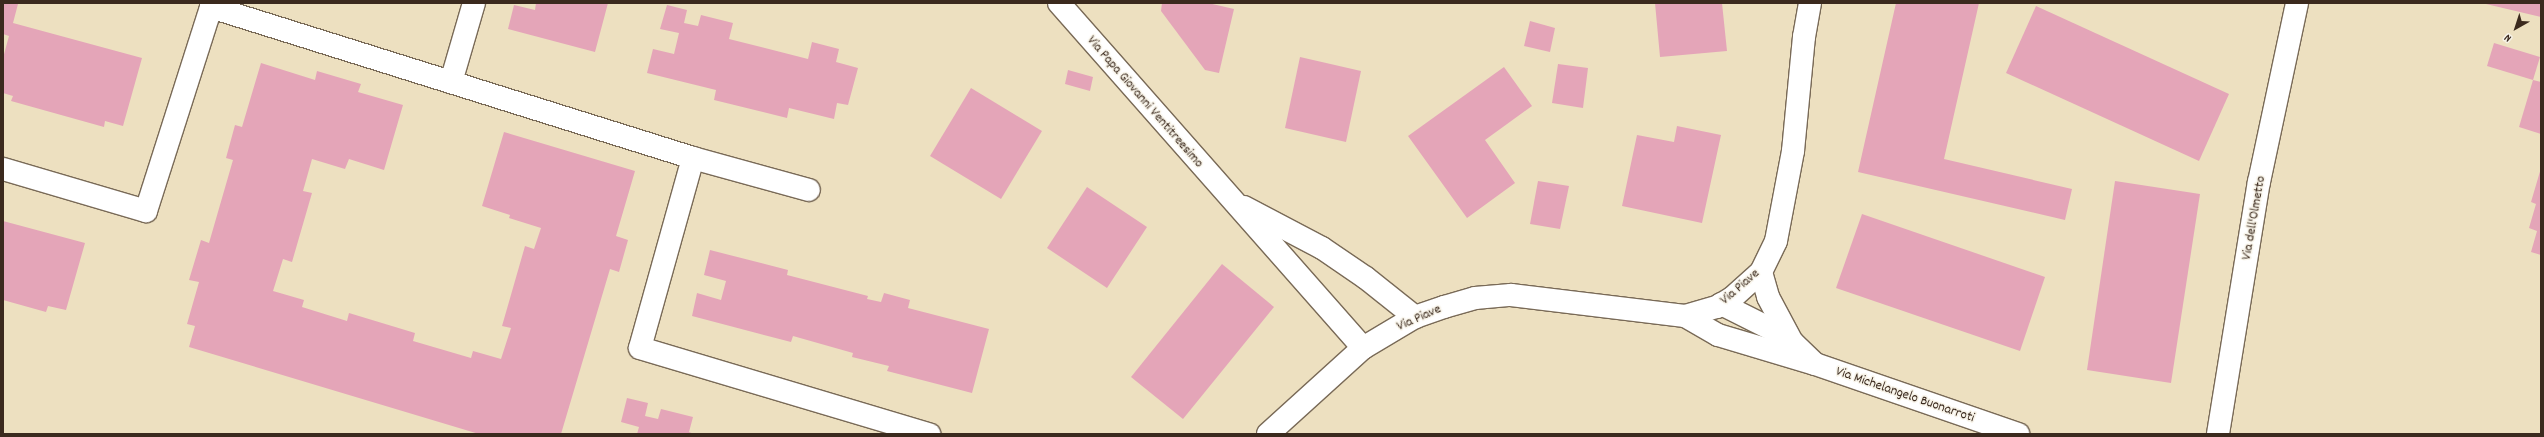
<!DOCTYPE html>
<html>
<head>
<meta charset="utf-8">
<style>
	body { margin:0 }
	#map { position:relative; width:2544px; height:437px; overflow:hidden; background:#ede0c0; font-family:Dekko,sans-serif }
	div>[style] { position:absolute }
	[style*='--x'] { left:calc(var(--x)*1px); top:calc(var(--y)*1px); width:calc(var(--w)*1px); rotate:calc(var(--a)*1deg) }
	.building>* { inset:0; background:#e4a5b8 }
	.roads { filter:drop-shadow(1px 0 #796a57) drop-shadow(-1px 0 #796a57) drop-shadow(0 1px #796a57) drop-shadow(0 -1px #796a57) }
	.minor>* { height:22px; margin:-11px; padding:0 11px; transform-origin:11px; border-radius:11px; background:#fff }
	.tertiary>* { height:22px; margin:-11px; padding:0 11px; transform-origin:11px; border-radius:11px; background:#fff }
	span { translate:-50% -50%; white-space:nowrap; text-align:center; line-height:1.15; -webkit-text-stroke:3px #f7f3e8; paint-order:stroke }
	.street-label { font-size:14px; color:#3b2a1e }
	.frame { position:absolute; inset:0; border:4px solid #3b2a1e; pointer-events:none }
	.north { position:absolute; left:2496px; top:8px; width:40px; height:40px; -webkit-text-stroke:3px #f7f3e8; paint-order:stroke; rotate:219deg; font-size:11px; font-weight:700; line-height:16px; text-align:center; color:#3b2a1e }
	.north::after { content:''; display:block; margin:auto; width:14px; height:18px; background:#3b2a1e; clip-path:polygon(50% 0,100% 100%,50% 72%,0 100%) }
</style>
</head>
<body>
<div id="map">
	<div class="building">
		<i style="clip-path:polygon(3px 3px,18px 4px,13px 23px,142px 58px,123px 126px,105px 121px,104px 127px,11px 101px,13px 96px,3px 93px,3px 58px,9px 36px,3px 34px)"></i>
		<i style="clip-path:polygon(536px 3px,608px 3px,595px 52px,508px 29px,514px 5px,535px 10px)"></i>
		<i style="clip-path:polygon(1162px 3px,1208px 3px,1234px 9px,1219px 73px,1205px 70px,1161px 11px)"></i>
		<i style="clip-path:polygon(1655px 3px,1722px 3px,1727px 51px,1660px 57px)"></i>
		<i style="clip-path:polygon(1896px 3px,1979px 3px,1944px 159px,2072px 189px,2065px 220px,1858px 172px)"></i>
		<i style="clip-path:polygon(2486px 3px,2541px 3px,2541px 17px,2486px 4px)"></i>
		<i style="clip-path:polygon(667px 5px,687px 10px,684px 23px,698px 26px,701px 15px,733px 23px,729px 39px,808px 59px,812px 42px,839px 49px,836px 62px,858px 68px,848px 105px,837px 103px,834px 119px,789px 108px,787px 118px,714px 100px,716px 90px,647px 73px,653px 49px,674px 54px,679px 33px,660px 29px)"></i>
		<i style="clip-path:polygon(2036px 6px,2229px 94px,2199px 161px,2006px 73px)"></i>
		<i style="clip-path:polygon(1530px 21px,1555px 28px,1550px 52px,1524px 46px)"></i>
		<i style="clip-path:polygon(2494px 43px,2540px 57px,2533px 80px,2487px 66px)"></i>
		<i style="clip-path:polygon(1300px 57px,1361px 71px,1346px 142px,1285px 128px)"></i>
		<i style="clip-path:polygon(261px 63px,315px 80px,317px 71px,361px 84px,358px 92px,403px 105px,384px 170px,349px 159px,345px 169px,312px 159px,303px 191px,312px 193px,292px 262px,283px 259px,273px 291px,304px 300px,302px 307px,347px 321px,349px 313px,415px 333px,413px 341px,471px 358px,473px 351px,501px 359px,511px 328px,502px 326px,525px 246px,534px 249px,541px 228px,509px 218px,510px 215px,482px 206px,504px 132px,635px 171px,616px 236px,628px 240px,619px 272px,610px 269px,561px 434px,479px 434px,189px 347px,195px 326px,187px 324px,199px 282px,189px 280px,201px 240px,209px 243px,233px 160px,226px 158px,235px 125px,242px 127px)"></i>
		<i style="clip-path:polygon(1558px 64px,1588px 68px,1583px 108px,1552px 103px)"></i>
		<i style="clip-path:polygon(1504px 67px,1532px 106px,1485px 140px,1515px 183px,1467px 218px,1408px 136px)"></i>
		<i style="clip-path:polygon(1068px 70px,1093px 77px,1090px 91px,1065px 84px)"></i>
		<i style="clip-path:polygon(2533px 80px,2541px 82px,2541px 134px,2519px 127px)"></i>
		<i style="clip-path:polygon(971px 88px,1042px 131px,1001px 199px,930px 156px)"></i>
		<i style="clip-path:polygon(1677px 126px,1721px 135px,1702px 223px,1622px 206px,1637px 135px,1674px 142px)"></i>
		<i style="clip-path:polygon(2541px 168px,2541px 255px,2531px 252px,2537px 231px,2529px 228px,2536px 204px,2531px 202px)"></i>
		<i style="clip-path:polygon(1538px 181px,1569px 186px,1560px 229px,1530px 224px)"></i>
		<i style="clip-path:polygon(2115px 181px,2200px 194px,2171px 383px,2087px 370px)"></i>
		<i style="clip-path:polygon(1087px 187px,1147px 227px,1107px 288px,1047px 248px)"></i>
		<i style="clip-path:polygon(1862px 214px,2045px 277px,2020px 351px,1836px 288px)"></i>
		<i style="clip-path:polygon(3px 221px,85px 243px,66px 310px,48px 306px,46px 312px,3px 300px)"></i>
		<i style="clip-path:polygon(710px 250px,788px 270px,787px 275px,868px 296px,867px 299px,881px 302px,884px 293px,910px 300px,908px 308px,989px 329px,972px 393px,887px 371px,889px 366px,852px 357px,853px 353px,793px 336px,791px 342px,692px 316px,697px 293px,721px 300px,726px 281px,704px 275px)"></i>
		<i style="clip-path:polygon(1222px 264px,1274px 307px,1183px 419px,1131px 377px)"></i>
		<i style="clip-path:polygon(627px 398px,648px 403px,645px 416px,658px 419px,661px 409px,693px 417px,689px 432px,694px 434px,637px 434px,639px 427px,621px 422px)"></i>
	</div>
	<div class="roads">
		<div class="minor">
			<i style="--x:1059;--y:3;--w:460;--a:48.6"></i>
			<i style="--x:451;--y:82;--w:82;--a:-73.8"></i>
			<i style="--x:693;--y:158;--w:120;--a:15.4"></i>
			<i style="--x:3;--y:169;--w:149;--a:16.4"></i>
			<i style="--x:146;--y:211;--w:214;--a:-72.3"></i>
			<i style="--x:211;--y:7;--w:505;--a:17.39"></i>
			<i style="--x:693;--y:158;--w:197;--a:105.6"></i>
			<i style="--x:640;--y:348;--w:302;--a:16.6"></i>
			<i style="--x:1244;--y:207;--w:88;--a:27.7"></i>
			<i style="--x:1322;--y:248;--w:53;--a:34.3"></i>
			<i style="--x:1366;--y:278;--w:63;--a:38.5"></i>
			<i style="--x:1761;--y:272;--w:26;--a:74"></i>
			<i style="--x:1768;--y:297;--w:51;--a:61.9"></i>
			<i style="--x:1685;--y:316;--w:38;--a:30"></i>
			<i style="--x:1718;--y:335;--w:101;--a:16.6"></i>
			<i style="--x:1815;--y:364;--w:30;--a:-136"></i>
			<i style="--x:1793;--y:343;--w:24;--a:-147"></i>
			<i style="--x:1773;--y:330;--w:58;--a:-153.4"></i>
			<i style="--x:1815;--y:364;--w:215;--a:19"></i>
			<i style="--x:2218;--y:434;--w:255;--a:-80.8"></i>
			<i style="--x:2259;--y:182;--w:183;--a:-78"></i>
		</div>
		<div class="tertiary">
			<i style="--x:1268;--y:434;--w:128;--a:-42.2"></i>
			<i style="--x:1363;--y:348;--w:61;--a:-30.8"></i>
			<i style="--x:1415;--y:317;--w:31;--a:-19"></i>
			<i style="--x:1444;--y:307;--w:32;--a:-16"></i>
			<i style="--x:1475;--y:298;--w:36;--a:-5"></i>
			<i style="--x:1511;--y:295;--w:175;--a:6.9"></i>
			<i style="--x:1685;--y:316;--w:33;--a:-16"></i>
			<i style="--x:1717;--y:307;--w:17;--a:-31"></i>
			<i style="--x:1732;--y:298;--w:39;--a:-42"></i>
			<i style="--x:1761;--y:272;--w:34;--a:-64"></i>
			<i style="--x:1776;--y:241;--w:92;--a:-79.3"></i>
			<i style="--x:1793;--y:151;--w:115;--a:-84.5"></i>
			<i style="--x:1804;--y:37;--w:35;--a:-80"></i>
		</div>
	</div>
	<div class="street-label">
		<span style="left:1145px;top:102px;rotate:49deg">Via Papa Giovanni Ventitreesimo</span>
		<span style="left:2254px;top:218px;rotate:-80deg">Via dell'Olmetto</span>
		<span style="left:1740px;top:287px;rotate:-41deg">Via Piave</span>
		<span style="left:1419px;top:318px;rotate:-24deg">Via Piave</span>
		<span style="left:1905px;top:395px;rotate:19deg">Via Michelangelo Buonarroti</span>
	</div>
	<div class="frame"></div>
	<div class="north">N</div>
</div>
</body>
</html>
